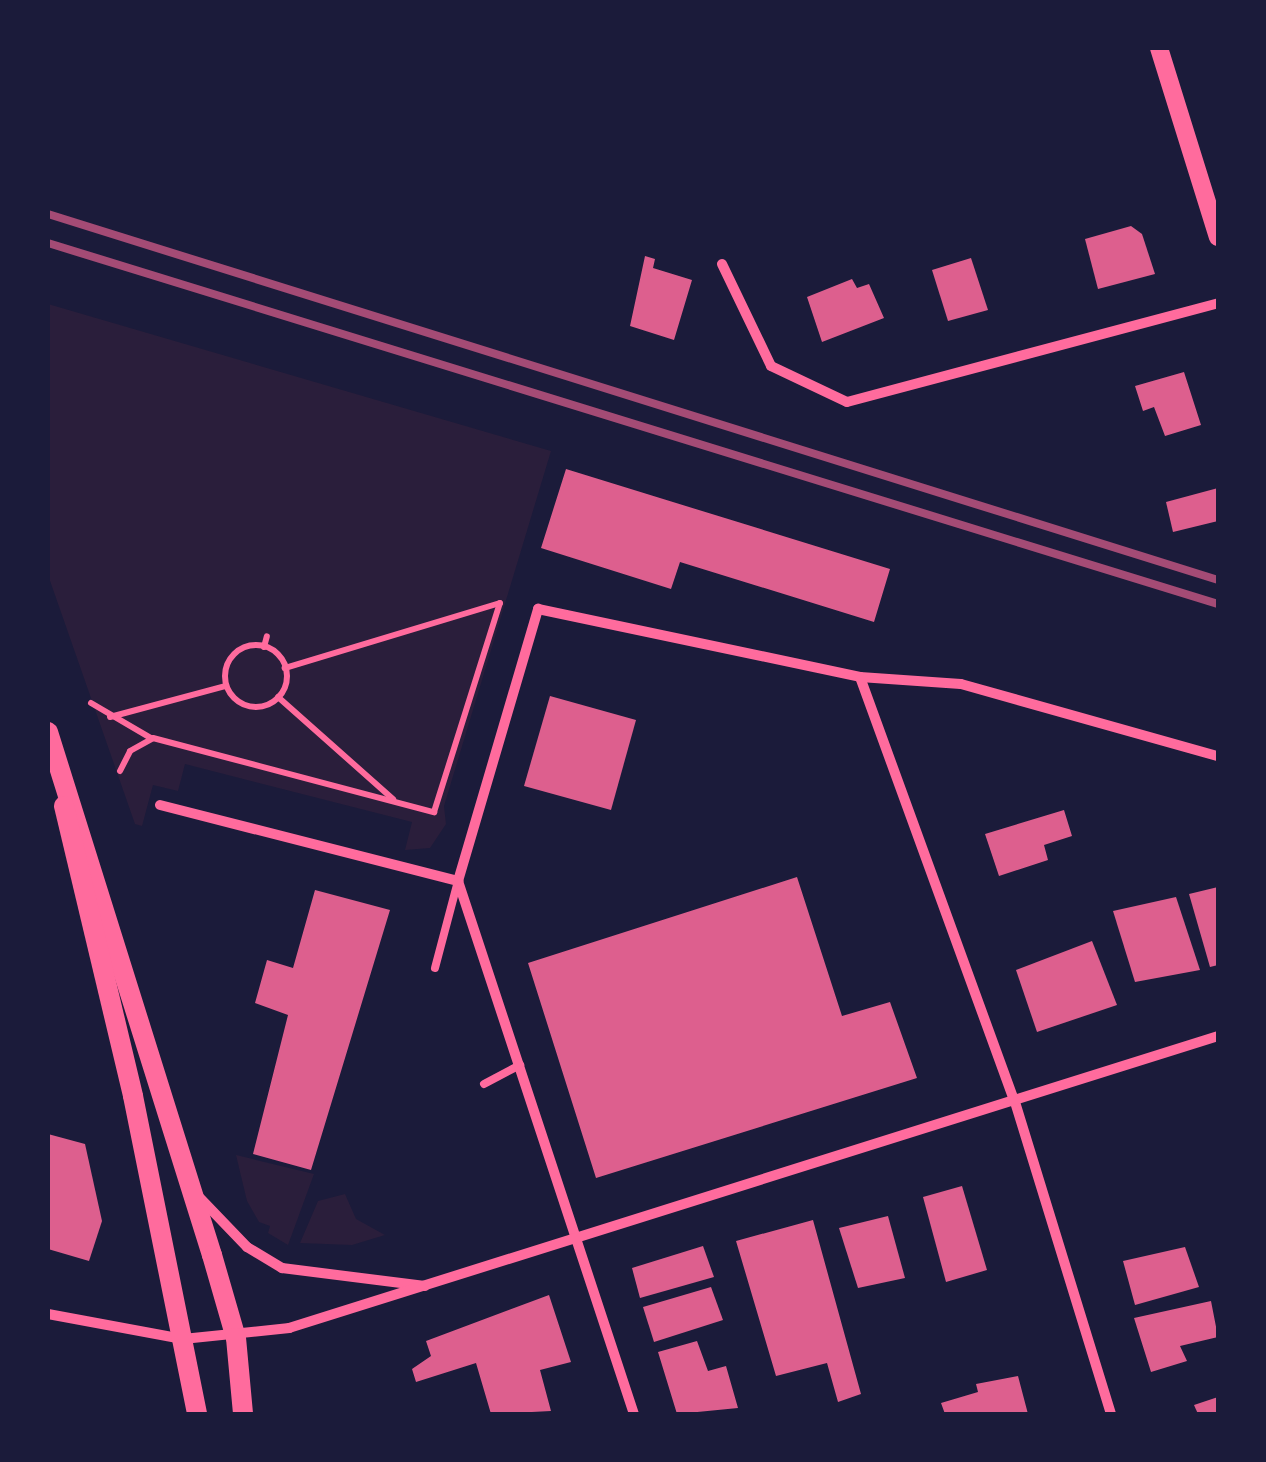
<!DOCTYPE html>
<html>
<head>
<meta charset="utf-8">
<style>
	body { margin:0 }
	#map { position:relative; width:1266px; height:1462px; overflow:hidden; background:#1b1b3a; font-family:Overpass,sans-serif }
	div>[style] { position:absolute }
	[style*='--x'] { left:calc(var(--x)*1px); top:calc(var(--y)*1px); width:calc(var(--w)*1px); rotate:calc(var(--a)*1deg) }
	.green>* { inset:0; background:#2a1e3b }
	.building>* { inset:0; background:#dd5f8e }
	.path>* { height:6px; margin:-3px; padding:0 3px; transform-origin:3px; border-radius:3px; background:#ff6b9d }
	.path>.ring { margin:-3px; padding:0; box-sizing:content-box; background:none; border:6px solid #ff6b9d; border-radius:50% }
	.service>* { height:8px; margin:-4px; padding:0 4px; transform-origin:4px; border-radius:4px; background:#ff6b9d }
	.minor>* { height:10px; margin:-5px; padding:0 5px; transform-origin:5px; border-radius:5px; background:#ff6b9d }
	.tertiary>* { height:18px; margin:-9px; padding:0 9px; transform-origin:9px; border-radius:9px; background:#ff6b9d }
	.secondary>* { height:20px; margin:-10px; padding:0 10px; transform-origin:10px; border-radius:10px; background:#ff6b9d }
	.rail>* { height:8px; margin:-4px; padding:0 4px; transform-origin:4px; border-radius:4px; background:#a44b75 }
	span { translate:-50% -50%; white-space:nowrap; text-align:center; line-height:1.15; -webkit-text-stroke:8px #1b1b3a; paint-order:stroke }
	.frame { position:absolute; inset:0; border:50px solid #1b1b3a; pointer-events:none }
</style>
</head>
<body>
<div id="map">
	<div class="green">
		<i style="clip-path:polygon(48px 304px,551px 451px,444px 806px,446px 824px,430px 848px,405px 850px,412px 822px,185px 764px,178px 791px,153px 785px,142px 826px,135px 824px,48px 575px)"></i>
		<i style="clip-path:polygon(236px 1155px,314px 1174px,288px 1245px,268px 1233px,270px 1226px,259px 1222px,247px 1201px)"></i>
		<i style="clip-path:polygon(345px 1194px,356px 1219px,385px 1235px,352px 1245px,300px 1243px,318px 1201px)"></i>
	</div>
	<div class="building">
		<i style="clip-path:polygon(1131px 226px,1142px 234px,1155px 274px,1098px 289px,1085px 239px)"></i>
		<i style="clip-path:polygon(645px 256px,655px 259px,653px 268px,692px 280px,674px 340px,630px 326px)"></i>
		<i style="clip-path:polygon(971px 258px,988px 310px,948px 321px,932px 270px)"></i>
		<i style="clip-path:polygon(852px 279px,857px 288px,869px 284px,884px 318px,822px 342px,807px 297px)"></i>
		<i style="clip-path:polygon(1184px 372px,1201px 425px,1165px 436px,1154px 407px,1143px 411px,1135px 386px)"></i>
		<i style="clip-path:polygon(566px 469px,890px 569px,874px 622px,680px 562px,671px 589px,541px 548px)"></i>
		<i style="clip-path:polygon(1218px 488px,1218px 521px,1173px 532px,1166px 502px)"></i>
		<i style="clip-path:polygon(550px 696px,636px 720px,611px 810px,524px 786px)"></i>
		<i style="clip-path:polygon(1064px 810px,1072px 836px,1044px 845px,1048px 860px,999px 876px,985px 834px)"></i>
		<i style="clip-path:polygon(797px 877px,842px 1016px,890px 1002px,917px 1078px,596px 1178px,528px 963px)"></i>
		<i style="clip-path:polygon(1218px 887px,1218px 965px,1210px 967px,1189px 894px)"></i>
		<i style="clip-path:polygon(315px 890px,390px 910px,311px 1170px,253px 1154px,288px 1015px,255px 1003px,267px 960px,293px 968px)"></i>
		<i style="clip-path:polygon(1176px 897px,1200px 970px,1135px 982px,1113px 911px)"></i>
		<i style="clip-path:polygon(1092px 941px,1117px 1005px,1037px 1032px,1016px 970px)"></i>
		<i style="clip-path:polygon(48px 1134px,85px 1144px,102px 1221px,89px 1261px,48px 1249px)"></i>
		<i style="clip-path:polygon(962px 1186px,987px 1270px,946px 1282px,923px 1197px)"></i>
		<i style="clip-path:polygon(888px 1216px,905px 1278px,858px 1288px,839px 1228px)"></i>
		<i style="clip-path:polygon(813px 1220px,861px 1394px,838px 1402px,827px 1363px,776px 1376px,736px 1241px)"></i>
		<i style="clip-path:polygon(703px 1246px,714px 1277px,640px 1298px,632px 1268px)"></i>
		<i style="clip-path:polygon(1185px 1247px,1199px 1287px,1135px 1305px,1123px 1261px)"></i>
		<i style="clip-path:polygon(711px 1287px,723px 1320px,654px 1342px,643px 1307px)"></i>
		<i style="clip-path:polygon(549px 1295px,571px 1362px,540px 1370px,551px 1411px,491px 1414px,476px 1363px,416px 1382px,412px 1369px,431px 1356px,426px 1341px)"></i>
		<i style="clip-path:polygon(1211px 1301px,1218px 1337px,1180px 1346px,1187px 1361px,1151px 1372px,1134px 1318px)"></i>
		<i style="clip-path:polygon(697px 1341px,708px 1371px,726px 1366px,738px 1408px,677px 1414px,658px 1352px)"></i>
		<i style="clip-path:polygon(1018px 1376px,1028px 1414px,945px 1414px,941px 1403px,978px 1392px,976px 1384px)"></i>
		<i style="clip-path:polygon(1218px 1397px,1218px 1414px,1198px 1414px,1194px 1405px)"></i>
	</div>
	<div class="path">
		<i class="ring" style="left:225px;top:645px;width:56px;height:56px"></i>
		<i style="--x:264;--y:647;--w:11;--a:-75"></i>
		<i style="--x:278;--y:697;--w:154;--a:41.6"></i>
		<i style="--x:91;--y:703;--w:69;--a:30.3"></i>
		<i style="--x:110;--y:717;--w:120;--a:-15"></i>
		<i style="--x:120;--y:771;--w:22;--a:-63"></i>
		<i style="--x:130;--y:751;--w:26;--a:-29"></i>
		<i style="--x:153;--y:738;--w:291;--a:14.8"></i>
		<i style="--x:434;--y:812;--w:219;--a:-72.5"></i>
		<i style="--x:500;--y:603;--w:225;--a:163.2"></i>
	</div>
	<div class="service">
		<i style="--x:435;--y:968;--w:90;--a:-75.2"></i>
		<i style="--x:484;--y:1084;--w:41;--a:-27.8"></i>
	</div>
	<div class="minor">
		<i style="--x:722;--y:264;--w:113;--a:64.3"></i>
		<i style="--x:771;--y:366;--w:84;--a:25.3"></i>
		<i style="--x:847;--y:402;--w:384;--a:-14.9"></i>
		<i style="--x:860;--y:677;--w:452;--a:70"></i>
		<i style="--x:1015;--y:1102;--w:326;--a:72.9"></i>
		<i style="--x:160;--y:805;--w:308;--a:14.3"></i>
		<i style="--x:458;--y:881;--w:284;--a:-73.6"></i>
		<i style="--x:538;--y:609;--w:329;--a:11.9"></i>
		<i style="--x:860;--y:677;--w:101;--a:4"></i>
		<i style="--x:961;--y:684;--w:267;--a:15.7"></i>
		<i style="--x:458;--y:881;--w:561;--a:71.73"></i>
		<i style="--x:200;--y:1198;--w:68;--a:46.2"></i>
		<i style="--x:247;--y:1247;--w:41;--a:31"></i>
		<i style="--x:282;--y:1268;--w:144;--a:7.2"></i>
		<i style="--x:48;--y:1314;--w:137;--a:10.5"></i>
		<i style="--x:183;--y:1339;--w:107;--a:-5.9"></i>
		<i style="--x:289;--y:1328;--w:974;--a:-17.45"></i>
	</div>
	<div class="tertiary">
		<i style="--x:1159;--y:48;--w:198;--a:72.7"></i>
	</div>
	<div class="secondary">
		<i style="--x:48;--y:732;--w:548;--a:72.59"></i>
		<i style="--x:212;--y:1255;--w:86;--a:73.9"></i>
		<i style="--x:236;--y:1338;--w:76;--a:84.7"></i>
		<i style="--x:64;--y:806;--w:298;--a:76.6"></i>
		<i style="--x:133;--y:1096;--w:324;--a:78.6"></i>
	</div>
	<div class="rail">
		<i style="--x:48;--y:214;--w:1226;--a:17.37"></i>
		<i style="--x:48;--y:243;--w:1224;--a:17.15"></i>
	</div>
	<div class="frame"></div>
</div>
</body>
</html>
